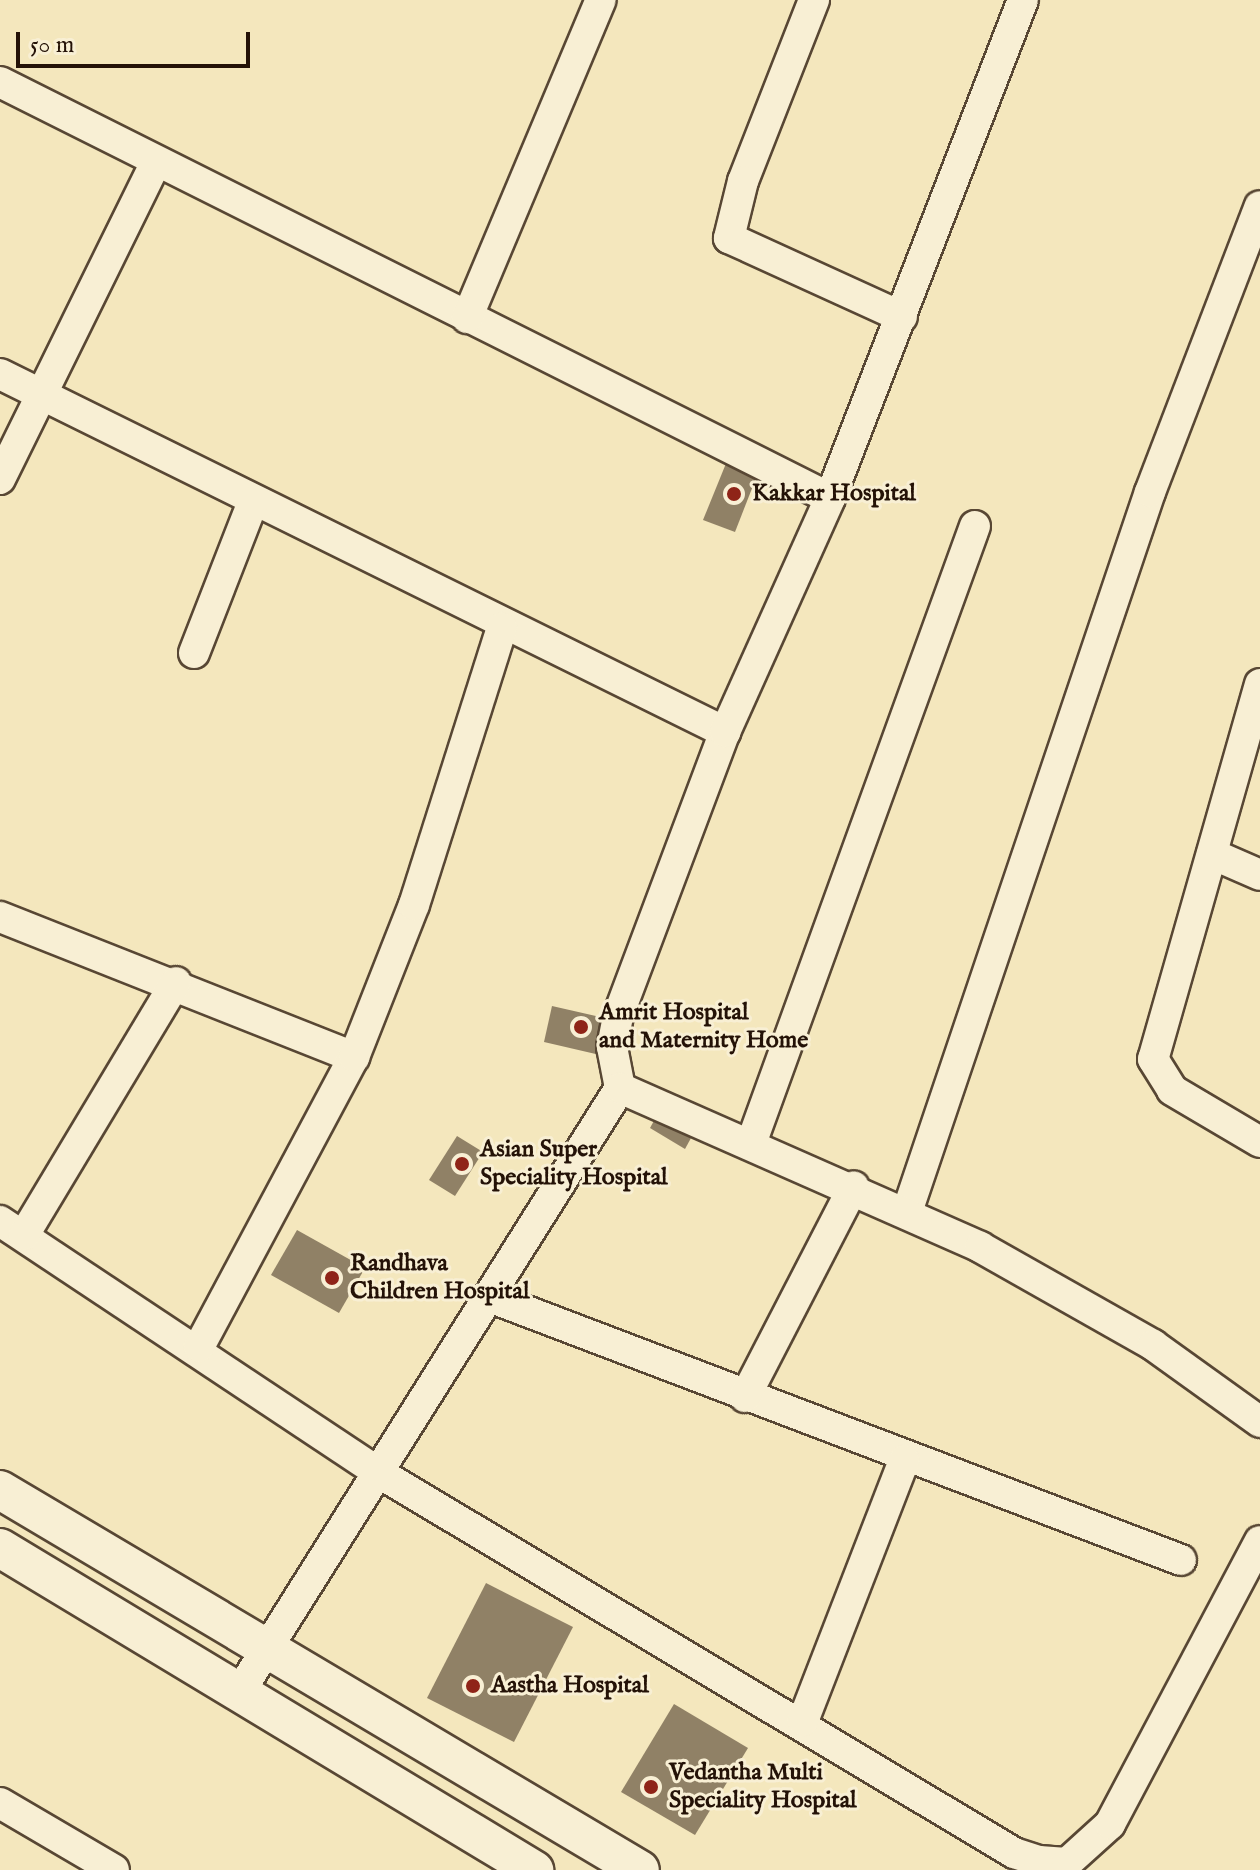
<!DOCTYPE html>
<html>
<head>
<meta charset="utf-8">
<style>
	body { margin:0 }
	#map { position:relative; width:1260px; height:1870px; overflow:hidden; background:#f4e7bd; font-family:"IM FELL English",serif }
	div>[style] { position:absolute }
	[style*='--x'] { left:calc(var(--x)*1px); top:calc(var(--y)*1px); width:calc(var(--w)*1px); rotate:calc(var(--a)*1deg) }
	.building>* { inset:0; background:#908166 }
	.roads { filter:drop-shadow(2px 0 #584734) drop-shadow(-2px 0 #584734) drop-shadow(0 2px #584734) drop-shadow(0 -2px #584734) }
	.minor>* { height:30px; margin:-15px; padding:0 15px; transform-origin:15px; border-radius:15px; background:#f8efd4 }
	.tertiary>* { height:38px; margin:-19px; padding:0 19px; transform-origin:19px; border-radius:19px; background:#f8efd4 }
	.dots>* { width:22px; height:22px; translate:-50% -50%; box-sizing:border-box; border:4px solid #f8efd4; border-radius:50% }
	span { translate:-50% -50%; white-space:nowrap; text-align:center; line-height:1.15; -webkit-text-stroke:6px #f8efd4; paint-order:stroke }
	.poi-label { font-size:24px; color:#241207; font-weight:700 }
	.left { translate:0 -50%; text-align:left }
	.scale { position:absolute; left:16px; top:32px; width:234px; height:36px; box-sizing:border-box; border:4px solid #241207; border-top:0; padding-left:10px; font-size:24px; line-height:28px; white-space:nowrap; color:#241207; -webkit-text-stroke:6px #f8efd4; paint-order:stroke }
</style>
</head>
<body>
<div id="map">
	<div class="building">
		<i style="clip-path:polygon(727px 461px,758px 473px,735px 532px,703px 520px)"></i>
		<i style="clip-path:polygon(552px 1006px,609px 1019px,600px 1055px,544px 1042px)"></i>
		<i style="clip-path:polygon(662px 1106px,697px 1127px,685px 1149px,650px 1128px)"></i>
		<i style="clip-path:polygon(457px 1136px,483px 1152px,455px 1196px,429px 1180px)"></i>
		<i style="clip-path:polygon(297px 1230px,365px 1268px,339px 1313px,271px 1275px)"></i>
		<i style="clip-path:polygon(486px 1583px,573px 1627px,514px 1742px,427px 1698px)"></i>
		<i style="clip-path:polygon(674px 1704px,748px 1748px,695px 1835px,621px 1792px)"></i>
	</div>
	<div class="roads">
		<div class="minor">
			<i style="--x:814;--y:0;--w:194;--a:111.4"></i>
			<i style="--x:743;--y:181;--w:59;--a:103.8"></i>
			<i style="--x:729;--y:238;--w:190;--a:24.5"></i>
			<i style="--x:0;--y:82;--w:928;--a:26.62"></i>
			<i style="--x:467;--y:318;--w:345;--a:-67.2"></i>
			<i style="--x:0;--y:374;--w:809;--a:26.28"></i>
			<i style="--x:0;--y:479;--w:353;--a:-63.8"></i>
			<i style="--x:194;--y:653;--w:162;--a:-68.7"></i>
			<i style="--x:1260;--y:684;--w:390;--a:105.9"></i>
			<i style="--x:1153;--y:1059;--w:36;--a:58"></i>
			<i style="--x:1172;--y:1090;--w:102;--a:30.6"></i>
			<i style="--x:1212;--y:854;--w:52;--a:23.6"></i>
			<i style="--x:0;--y:917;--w:381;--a:21.6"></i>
			<i style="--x:620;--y:1088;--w:42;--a:-101"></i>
			<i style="--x:612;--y:1047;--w:32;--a:-79"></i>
			<i style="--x:618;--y:1016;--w:303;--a:-69.4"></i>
			<i style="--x:725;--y:732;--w:256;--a:-65.8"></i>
			<i style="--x:830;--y:498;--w:534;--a:-68.82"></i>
			<i style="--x:752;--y:1141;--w:654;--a:-70.07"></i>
			<i style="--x:907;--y:1212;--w:760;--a:-71.35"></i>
			<i style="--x:1150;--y:492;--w:306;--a:-69"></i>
			<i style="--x:0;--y:1221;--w:457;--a:33.6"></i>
			<i style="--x:381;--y:1474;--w:738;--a:30.91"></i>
			<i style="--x:1014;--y:1853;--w:26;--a:18"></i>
			<i style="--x:1039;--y:1861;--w:28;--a:4"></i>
			<i style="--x:1067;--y:1863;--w:58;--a:-42.2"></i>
			<i style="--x:1110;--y:1824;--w:320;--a:-62.1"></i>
			<i style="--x:24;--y:1235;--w:295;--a:-59"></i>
			<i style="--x:492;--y:1298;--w:737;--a:20.82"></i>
			<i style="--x:199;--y:1347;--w:329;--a:-61.9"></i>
			<i style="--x:354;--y:1057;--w:163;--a:-68.5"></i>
			<i style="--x:414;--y:905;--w:291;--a:-72.4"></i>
			<i style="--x:745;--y:1397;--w:237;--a:-62.7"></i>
			<i style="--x:239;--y:1693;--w:715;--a:-57.8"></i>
			<i style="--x:620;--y:1088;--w:394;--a:23.8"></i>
			<i style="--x:980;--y:1247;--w:199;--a:29.5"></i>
			<i style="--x:1153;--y:1345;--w:132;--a:35.7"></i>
			<i style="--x:803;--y:1721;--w:280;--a:-68.8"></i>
			<i style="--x:0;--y:1803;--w:132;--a:30.4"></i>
		</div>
		<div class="tertiary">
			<i style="--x:0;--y:1490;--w:744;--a:30.7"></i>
			<i style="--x:0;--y:1548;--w:624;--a:31.09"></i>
		</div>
	</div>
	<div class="dots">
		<i style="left:734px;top:494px;background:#8f2418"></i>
		<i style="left:581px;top:1027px;background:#8f2418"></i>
		<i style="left:462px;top:1164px;background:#8f2418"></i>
		<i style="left:332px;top:1278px;background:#8f2418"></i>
		<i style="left:473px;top:1686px;background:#8f2418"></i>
		<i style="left:651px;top:1787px;background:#8f2418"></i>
	</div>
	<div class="poi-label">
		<span class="left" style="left:752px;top:494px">Kakkar Hospital</span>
		<span class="left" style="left:599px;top:1027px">Amrit Hospital<br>and Maternity Home</span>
		<span class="left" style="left:480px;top:1164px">Asian Super<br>Speciality Hospital</span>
		<span class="left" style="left:350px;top:1278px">Randhava<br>Children Hospital</span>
		<span class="left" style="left:491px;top:1686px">Aastha Hospital</span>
		<span class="left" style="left:669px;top:1787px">Vedantha Multi<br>Speciality Hospital</span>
	</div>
	<div class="scale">50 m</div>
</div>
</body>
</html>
